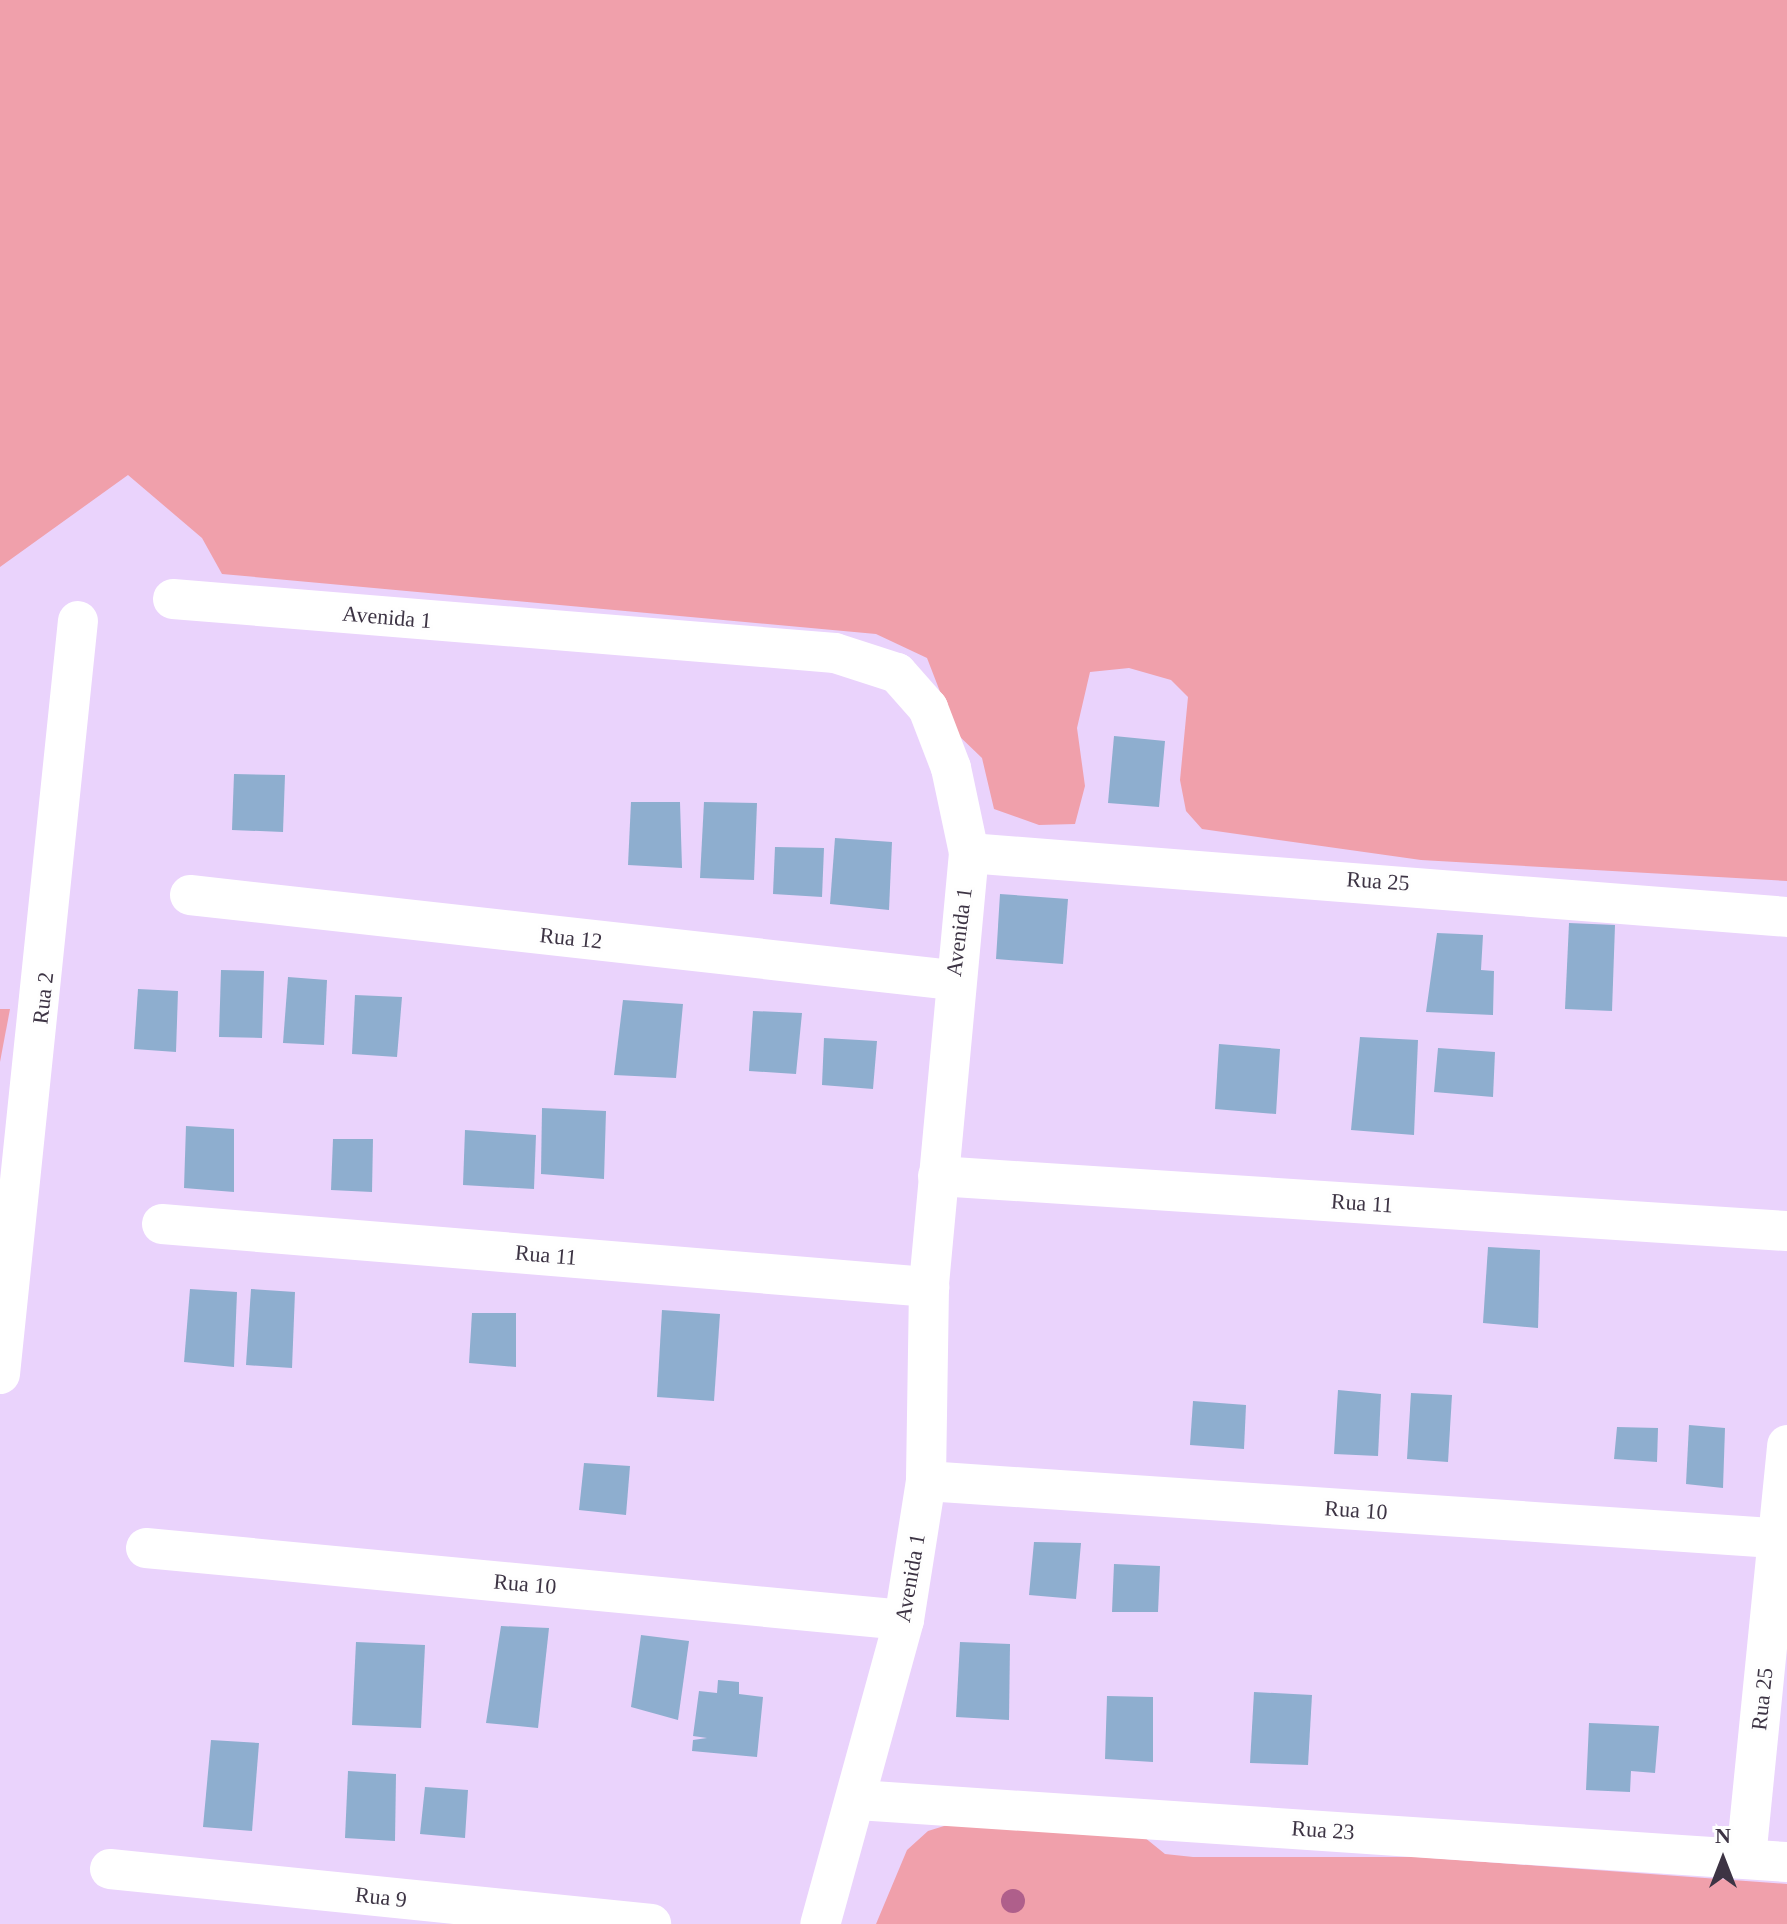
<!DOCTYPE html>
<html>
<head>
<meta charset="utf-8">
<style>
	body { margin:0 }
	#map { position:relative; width:1787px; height:1924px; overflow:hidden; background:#ead3fc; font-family:Georgia,serif }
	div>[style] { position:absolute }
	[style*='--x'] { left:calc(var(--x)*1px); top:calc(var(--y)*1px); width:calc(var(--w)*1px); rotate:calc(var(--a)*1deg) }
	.green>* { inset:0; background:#f0a0ab }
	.building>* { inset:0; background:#8eaecf }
	.street>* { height:40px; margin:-20px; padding:0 20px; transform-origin:20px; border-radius:20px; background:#fff }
	.trees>* { width:24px; height:24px; margin:-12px; border-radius:50%; background:#af5f8b }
	span { translate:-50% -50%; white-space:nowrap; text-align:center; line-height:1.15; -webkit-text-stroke:6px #fefefe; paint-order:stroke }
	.street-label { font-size:22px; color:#3d3444 }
	.north { position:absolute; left:1683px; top:1820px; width:80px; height:80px; -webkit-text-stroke:6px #fefefe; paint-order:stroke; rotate:0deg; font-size:22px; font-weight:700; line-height:32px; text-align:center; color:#3d3444 }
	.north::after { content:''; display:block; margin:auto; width:28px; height:36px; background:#3d3444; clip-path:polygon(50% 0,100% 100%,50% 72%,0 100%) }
</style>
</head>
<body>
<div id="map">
	<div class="green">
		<i style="clip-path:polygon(0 0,1787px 0,1787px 881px,1421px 860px,1202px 829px,1186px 811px,1180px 780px,1188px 697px,1171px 680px,1129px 668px,1090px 672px,1077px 728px,1085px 786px,1075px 824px,1039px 825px,994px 809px,982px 758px,956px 733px,927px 658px,876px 634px,222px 574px,202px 538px,128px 475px,0 567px)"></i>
		<i style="clip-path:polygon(0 1009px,10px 1009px,0 1062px)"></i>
		<i style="clip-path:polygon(960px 1821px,1144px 1837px,1165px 1854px,1193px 1857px,1417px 1857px,1787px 1884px,1787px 1924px,876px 1924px,907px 1850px,928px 1831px)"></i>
	</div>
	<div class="building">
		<i style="clip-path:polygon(1114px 736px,1165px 741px,1159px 807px,1108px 803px)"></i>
		<i style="clip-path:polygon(234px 774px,285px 775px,283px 832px,232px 830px)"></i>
		<i style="clip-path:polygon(631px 802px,680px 802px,682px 868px,628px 865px)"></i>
		<i style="clip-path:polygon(704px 802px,757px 803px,754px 880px,700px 878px)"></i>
		<i style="clip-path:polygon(835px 838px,892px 842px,889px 910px,830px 904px)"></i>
		<i style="clip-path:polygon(775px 847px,824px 848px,822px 897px,773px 894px)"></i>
		<i style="clip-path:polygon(1000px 894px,1068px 899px,1063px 964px,996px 959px)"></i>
		<i style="clip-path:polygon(1569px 923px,1615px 925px,1612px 1011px,1565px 1009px)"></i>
		<i style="clip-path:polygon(1437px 933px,1483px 935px,1481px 970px,1494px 971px,1493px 1015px,1426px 1012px)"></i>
		<i style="clip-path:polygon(221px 970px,264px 971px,262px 1038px,219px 1037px)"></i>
		<i style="clip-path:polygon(288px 977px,327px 980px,324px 1045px,283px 1043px)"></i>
		<i style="clip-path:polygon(138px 989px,178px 991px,176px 1052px,134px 1049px)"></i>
		<i style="clip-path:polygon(355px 995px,402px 997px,397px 1057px,352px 1054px)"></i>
		<i style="clip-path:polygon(623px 1000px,683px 1004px,676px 1078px,614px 1075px)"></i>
		<i style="clip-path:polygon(753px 1011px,802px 1013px,796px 1074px,749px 1071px)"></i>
		<i style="clip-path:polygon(1360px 1037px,1418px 1040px,1414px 1135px,1351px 1130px)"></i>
		<i style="clip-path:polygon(824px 1038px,877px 1041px,873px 1089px,822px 1085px)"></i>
		<i style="clip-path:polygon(1219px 1044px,1280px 1049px,1276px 1114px,1215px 1109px)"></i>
		<i style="clip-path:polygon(1438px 1048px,1495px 1052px,1493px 1097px,1434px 1092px)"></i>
		<i style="clip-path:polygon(542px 1108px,606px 1111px,604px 1179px,541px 1174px)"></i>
		<i style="clip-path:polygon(186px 1126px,234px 1129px,234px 1192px,184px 1188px)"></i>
		<i style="clip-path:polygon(465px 1130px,536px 1135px,534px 1189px,463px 1185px)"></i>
		<i style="clip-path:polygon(333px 1139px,373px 1139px,372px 1192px,331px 1190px)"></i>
		<i style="clip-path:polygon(1488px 1247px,1540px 1250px,1538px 1328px,1483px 1323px)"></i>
		<i style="clip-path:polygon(190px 1289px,237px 1292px,234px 1367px,184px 1362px)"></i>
		<i style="clip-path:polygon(251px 1289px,295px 1292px,292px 1368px,246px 1365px)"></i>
		<i style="clip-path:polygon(662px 1310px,720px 1314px,714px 1401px,657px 1397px)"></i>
		<i style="clip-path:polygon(472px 1313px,516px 1313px,516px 1367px,469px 1363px)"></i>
		<i style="clip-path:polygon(1338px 1390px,1381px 1394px,1378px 1456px,1334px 1454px)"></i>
		<i style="clip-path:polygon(1411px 1393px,1452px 1395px,1448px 1462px,1407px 1459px)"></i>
		<i style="clip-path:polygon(1193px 1401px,1246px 1405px,1244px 1449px,1190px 1445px)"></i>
		<i style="clip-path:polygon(1689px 1425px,1725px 1428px,1723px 1488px,1686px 1484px)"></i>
		<i style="clip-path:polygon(1617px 1427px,1658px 1428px,1657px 1462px,1614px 1459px)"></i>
		<i style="clip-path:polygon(584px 1463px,630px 1466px,626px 1515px,579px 1510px)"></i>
		<i style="clip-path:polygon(1034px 1542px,1081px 1543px,1076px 1599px,1029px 1595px)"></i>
		<i style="clip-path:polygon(1114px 1564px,1160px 1566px,1158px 1612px,1112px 1612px)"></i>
		<i style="clip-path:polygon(501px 1626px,549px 1628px,538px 1728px,486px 1723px)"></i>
		<i style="clip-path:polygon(641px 1635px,689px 1641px,678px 1720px,631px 1707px)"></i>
		<i style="clip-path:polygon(356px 1642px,425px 1645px,421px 1728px,352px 1725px)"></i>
		<i style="clip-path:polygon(960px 1642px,1010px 1644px,1009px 1720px,956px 1717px)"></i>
		<i style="clip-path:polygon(718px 1680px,739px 1682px,739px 1694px,763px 1697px,757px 1757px,692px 1751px,693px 1740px,707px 1738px,693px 1736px,699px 1691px,717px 1693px)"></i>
		<i style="clip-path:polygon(1254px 1692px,1312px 1695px,1308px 1765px,1250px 1763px)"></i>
		<i style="clip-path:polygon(1107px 1696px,1153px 1697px,1153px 1762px,1105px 1759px)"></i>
		<i style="clip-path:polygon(1589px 1723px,1659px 1726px,1655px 1773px,1631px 1771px,1630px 1792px,1586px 1790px)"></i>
		<i style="clip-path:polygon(211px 1740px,259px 1743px,252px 1831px,203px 1827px)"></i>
		<i style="clip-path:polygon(348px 1771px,396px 1774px,395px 1841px,345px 1838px)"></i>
		<i style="clip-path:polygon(425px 1787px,468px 1790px,465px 1838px,420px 1834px)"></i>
	</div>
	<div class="street">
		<i style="--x:173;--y:599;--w:664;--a:4.66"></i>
		<i style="--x:835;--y:653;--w:65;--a:17.9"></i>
		<i style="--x:897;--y:673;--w:47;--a:48.5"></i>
		<i style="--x:928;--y:708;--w:64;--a:69"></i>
		<i style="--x:951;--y:768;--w:87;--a:78"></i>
		<i style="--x:969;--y:853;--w:436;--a:95.3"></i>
		<i style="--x:929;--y:1287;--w:194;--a:90.9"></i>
		<i style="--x:926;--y:1481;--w:141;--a:99"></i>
		<i style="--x:904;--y:1620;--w:315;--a:105.4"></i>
		<i style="--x:969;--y:853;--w:820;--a:4.47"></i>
		<i style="--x:190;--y:895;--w:768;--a:6.36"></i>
		<i style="--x:938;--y:1176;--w:851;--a:3.71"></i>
		<i style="--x:162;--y:1224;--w:770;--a:4.7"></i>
		<i style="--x:0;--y:1374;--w:757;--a:-84.09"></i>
		<i style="--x:926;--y:1481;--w:863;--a:3.85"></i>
		<i style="--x:146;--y:1548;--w:761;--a:5.43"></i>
		<i style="--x:858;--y:1800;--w:931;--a:3.82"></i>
		<i style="--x:1746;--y:1858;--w:415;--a:-84.3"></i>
		<i style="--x:110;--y:1869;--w:544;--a:5.8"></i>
	</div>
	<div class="trees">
		<i style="left:1013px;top:1901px"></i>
	</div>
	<div class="street-label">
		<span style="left:387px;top:617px;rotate:5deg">Avenida 1</span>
		<span style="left:1378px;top:881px;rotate:4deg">Rua 25</span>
		<span style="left:959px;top:932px;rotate:-83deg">Avenida 1</span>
		<span style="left:571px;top:938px;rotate:6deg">Rua 12</span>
		<span style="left:43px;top:998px;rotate:-83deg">Rua 2</span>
		<span style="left:1362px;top:1203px;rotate:4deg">Rua 11</span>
		<span style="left:546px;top:1255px;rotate:5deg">Rua 11</span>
		<span style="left:1356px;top:1510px;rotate:4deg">Rua 10</span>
		<span style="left:910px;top:1578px;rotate:-80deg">Avenida 1</span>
		<span style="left:525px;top:1584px;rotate:5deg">Rua 10</span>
		<span style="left:1762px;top:1699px;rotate:-84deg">Rua 25</span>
		<span style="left:1323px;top:1830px;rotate:4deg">Rua 23</span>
		<span style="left:381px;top:1897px;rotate:6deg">Rua 9</span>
	</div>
	<div class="north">N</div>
</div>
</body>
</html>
